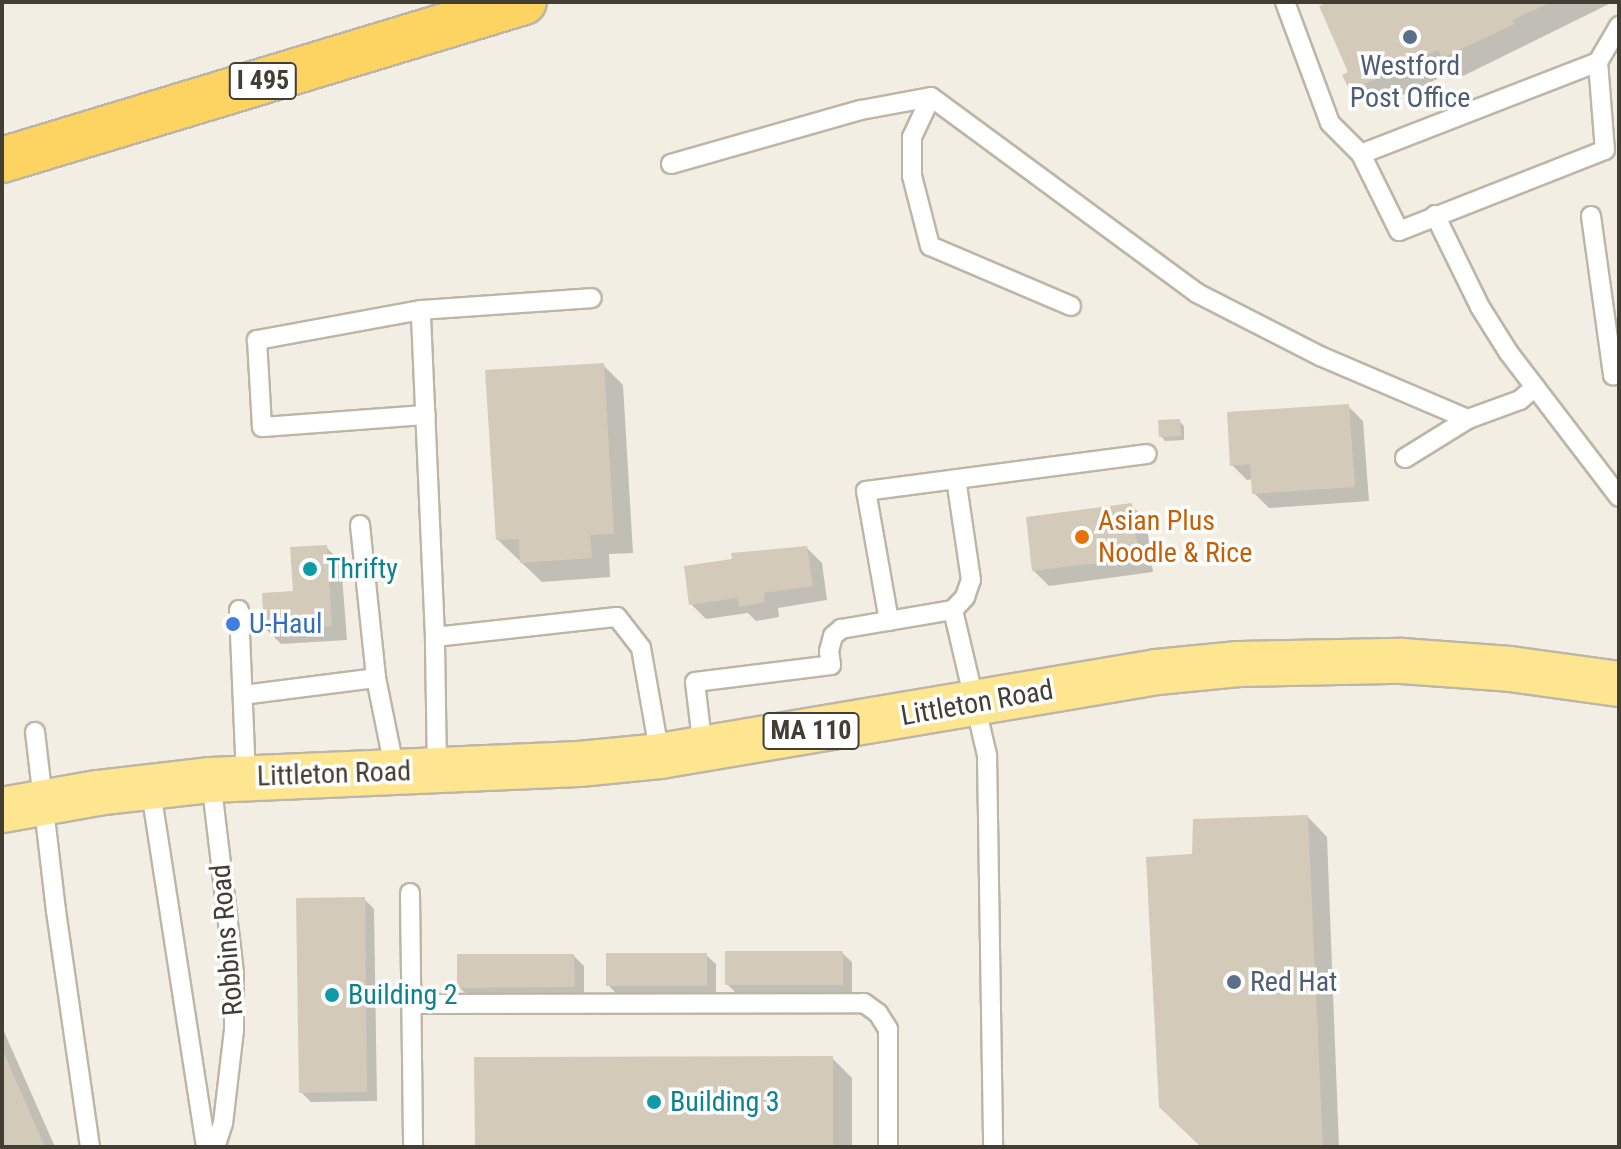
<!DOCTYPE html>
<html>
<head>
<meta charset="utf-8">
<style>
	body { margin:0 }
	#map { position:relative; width:1621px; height:1149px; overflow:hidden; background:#f2eee3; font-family:"Roboto Condensed",sans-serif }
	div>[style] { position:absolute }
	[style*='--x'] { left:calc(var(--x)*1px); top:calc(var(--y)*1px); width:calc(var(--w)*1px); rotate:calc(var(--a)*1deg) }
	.shadow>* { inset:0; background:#0003 }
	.building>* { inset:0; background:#d3cab9 }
	.roads { filter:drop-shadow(2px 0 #bdb6a6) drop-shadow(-2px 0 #bdb6a6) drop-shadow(0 2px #bdb6a6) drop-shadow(0 -2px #bdb6a6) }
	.lane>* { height:18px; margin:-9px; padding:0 9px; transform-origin:9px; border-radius:9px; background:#fff }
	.primary>* { height:44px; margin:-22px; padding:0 22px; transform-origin:22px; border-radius:22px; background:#fee590 }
	.highway>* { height:44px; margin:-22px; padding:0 22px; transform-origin:22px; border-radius:22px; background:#fdd362 }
	.dots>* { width:22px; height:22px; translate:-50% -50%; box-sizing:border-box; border:4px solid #fff; border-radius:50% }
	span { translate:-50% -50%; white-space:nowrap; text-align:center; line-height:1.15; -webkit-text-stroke:7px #fff; paint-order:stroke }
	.shield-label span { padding:2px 6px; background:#fff; border:2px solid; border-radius:6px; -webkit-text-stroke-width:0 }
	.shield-label { font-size:26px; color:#433e33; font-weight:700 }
	.service-label { font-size:28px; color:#4e5e75 }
	.left { translate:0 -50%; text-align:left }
	.food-label { font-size:28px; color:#c56008 }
	.culture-label { font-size:28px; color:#0d838f }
	.shop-label { font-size:28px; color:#366cbe }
	.street-label { font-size:28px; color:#433e33 }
	.frame { position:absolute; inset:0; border:4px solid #433e33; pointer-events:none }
</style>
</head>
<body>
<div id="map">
	<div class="shadow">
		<i style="clip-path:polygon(1332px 2px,1613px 2px,1463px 76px,1457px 70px,1371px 110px,1352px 90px)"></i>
		<i style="clip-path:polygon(603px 365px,623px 385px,633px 553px,609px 554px,610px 577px,542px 582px,497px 539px)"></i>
		<i style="clip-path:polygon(1348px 406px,1363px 421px,1369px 501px,1269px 508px,1254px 493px,1253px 479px,1247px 480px,1232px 465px)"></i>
		<i style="clip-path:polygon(1179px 421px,1184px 426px,1184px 440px,1165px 441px,1161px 436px)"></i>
		<i style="clip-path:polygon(1131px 505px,1146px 520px,1153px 572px,1049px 586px,1034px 571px)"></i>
		<i style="clip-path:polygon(326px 547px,341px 562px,347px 640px,281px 644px,266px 629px)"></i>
		<i style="clip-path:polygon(807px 548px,822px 563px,827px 600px,778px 608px,779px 617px,756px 621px,748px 613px,706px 619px,691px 604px)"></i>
		<i style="clip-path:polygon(1308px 817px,1327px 837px,1339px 1147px,1203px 1147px,1194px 856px)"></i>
		<i style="clip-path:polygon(364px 899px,374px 909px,377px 1101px,311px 1102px,301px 1092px)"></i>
		<i style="clip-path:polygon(842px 953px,852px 962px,852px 994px,737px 994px,727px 984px)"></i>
		<i style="clip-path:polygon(706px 955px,716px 964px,716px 995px,618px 995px,608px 985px)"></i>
		<i style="clip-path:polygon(574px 956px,584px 966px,584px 996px,469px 997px,459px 987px)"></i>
		<i style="clip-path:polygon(2px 1027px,55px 1147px,2px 1147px)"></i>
		<i style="clip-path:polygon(832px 1058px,852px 1078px,852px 1147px,477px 1147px)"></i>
	</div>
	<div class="building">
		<i style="clip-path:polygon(1327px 2px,1552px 2px,1512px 20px,1515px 24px,1442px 58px,1438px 50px,1350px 91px,1342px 75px,1348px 72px,1319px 6px)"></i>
		<i style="clip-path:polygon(604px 363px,614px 534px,590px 535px,592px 558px,520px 563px,519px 539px,496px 540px,485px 370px)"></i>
		<i style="clip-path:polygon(1349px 404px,1355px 487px,1252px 494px,1250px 464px,1230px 466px,1227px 412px)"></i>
		<i style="clip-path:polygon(1180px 419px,1181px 436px,1159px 437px,1158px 420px)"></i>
		<i style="clip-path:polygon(1132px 503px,1139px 558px,1032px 571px,1026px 517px)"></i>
		<i style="clip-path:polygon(327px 545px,332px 626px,264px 630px,262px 593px,293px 591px,290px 547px)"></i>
		<i style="clip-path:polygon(807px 546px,813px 586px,764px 593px,765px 602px,739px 607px,737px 598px,689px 605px,684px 566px,732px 559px,731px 553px)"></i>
		<i style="clip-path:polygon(1308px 815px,1323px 1147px,1201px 1147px,1159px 1107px,1146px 857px,1192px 854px,1193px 819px)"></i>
		<i style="clip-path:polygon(365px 897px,367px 1092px,299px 1093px,296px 898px)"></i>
		<i style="clip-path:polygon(725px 951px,843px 951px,843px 985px,725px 985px)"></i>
		<i style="clip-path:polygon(606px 953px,707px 953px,707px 986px,606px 986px)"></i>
		<i style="clip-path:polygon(457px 954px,574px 954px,575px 987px,457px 988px)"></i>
		<i style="clip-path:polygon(2px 1049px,45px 1147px,2px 1147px)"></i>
		<i style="clip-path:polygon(833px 1056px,833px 1147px,475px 1147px,474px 1057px)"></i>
	</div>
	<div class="roads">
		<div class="lane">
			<i style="--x:1285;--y:2;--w:129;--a:69.6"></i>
			<i style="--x:1330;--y:123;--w:44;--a:45"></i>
			<i style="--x:1598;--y:62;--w:88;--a:85.5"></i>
			<i style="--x:1605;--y:150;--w:221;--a:158.5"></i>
			<i style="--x:1399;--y:231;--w:86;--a:-116.3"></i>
			<i style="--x:1361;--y:154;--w:254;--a:-21.2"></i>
			<i style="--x:1598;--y:62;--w:42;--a:-59.7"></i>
			<i style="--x:671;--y:164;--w:198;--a:-15.9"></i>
			<i style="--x:861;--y:110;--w:71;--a:-10.5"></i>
			<i style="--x:1435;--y:215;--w:102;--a:63.9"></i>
			<i style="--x:1480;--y:307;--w:54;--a:57.8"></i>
			<i style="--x:1509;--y:353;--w:181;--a:52.6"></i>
			<i style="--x:1591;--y:216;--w:161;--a:82.1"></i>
			<i style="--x:1613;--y:375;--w:6;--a:-9"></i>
			<i style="--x:1071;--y:306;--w:153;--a:-156.9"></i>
			<i style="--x:930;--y:246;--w:72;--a:-104.4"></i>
			<i style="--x:912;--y:176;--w:39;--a:-90"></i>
			<i style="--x:912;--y:137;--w:44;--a:-64.6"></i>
			<i style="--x:931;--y:97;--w:330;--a:36.4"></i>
			<i style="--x:1197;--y:293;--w:138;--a:27.1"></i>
			<i style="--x:1320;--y:356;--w:161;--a:23.1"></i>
			<i style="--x:1468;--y:419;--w:55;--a:-20.1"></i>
			<i style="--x:1520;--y:400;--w:20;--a:-41"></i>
			<i style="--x:421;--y:310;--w:167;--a:169.6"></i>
			<i style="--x:257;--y:340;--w:87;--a:86.7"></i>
			<i style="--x:262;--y:427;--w:164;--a:-4.2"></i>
			<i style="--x:1405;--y:458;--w:74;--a:-31.8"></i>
			<i style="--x:360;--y:525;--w:154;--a:84"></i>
			<i style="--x:376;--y:678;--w:95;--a:78.5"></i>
			<i style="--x:239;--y:610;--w:167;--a:87.6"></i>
			<i style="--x:953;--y:610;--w:18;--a:-47"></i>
			<i style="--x:965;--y:597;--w:18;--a:-71"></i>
			<i style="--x:971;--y:580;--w:102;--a:-98.4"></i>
			<i style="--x:889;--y:621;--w:132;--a:-100"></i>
			<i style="--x:866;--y:491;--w:283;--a:-7.5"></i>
			<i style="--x:435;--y:637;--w:327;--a:-92.5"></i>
			<i style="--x:421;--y:310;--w:171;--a:-4"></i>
			<i style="--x:243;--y:695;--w:134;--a:-7.3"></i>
			<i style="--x:35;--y:732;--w:180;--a:83.3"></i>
			<i style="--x:56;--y:911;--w:238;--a:81.8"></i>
			<i style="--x:703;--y:749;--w:67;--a:-96.8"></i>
			<i style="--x:695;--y:682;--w:137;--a:-7.1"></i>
			<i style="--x:831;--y:665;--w:14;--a:-98"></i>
			<i style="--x:829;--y:651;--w:16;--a:-75"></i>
			<i style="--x:833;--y:636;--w:11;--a:-41"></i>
			<i style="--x:841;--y:629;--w:114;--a:-9.6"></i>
			<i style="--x:953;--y:610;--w:149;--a:76.8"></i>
			<i style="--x:987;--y:755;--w:392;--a:89.1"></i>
			<i style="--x:437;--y:770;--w:133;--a:-90.9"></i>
			<i style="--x:435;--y:637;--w:183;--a:-6.3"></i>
			<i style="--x:617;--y:617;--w:39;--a:52"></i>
			<i style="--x:641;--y:648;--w:110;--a:80"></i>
			<i style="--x:211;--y:780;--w:194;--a:83.2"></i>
			<i style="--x:234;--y:973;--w:57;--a:90"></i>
			<i style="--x:234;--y:1030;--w:94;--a:96.7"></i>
			<i style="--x:223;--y:1123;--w:25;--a:108"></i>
			<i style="--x:150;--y:785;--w:366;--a:81.2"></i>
			<i style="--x:410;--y:893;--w:254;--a:89.3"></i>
			<i style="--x:412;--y:1004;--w:452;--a:-0.1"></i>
			<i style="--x:864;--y:1003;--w:17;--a:36"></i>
			<i style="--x:878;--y:1013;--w:19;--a:58"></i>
			<i style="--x:888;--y:1029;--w:118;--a:90"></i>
		</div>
		<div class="primary">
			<i style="--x:2;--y:810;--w:97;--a:-10.1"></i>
			<i style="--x:97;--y:793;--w:115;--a:-6.5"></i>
			<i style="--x:211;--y:780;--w:368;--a:-2.5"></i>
			<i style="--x:579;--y:764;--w:81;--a:-5.6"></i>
			<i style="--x:660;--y:756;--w:504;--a:-9.59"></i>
			<i style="--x:1157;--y:672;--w:82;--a:-5.6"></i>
			<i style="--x:1239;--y:664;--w:163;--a:-1.1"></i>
			<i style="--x:1402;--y:661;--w:108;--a:4.2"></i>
			<i style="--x:1510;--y:669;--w:110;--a:7.8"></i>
		</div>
		<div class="highway">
			<i style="--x:2;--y:160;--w:545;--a:-16.84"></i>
		</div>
	</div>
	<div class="dots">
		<i style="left:1410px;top:37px;background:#5c6f8a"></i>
		<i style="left:1082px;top:537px;background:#e8710a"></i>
		<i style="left:310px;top:569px;background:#0f9aa8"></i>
		<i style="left:233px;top:624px;background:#3f7fe0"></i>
		<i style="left:1234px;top:982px;background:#5c6f8a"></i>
		<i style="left:332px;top:995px;background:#0f9aa8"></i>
		<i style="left:654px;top:1102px;background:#0f9aa8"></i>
	</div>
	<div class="shield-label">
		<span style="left:263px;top:81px">I 495</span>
		<span style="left:811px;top:731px">MA 110</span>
	</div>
	<div class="service-label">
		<span style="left:1410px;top:82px">Westford<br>Post Office</span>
		<span class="left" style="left:1250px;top:982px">Red Hat</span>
	</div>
	<div class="food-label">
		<span class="left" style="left:1098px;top:537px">Asian Plus<br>Noodle &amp; Rice</span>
	</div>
	<div class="culture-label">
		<span class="left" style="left:326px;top:569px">Thrifty</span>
		<span class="left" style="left:348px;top:995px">Building 2</span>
		<span class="left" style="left:670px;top:1102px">Building 3</span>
	</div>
	<div class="shop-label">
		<span class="left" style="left:249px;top:624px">U-Haul</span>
	</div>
	<div class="street-label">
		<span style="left:977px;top:703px;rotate:-10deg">Littleton Road</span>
		<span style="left:334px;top:774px;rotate:-2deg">Littleton Road</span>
		<span style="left:227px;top:940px;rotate:-95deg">Robbins Road</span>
	</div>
	<div class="frame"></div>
</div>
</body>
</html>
